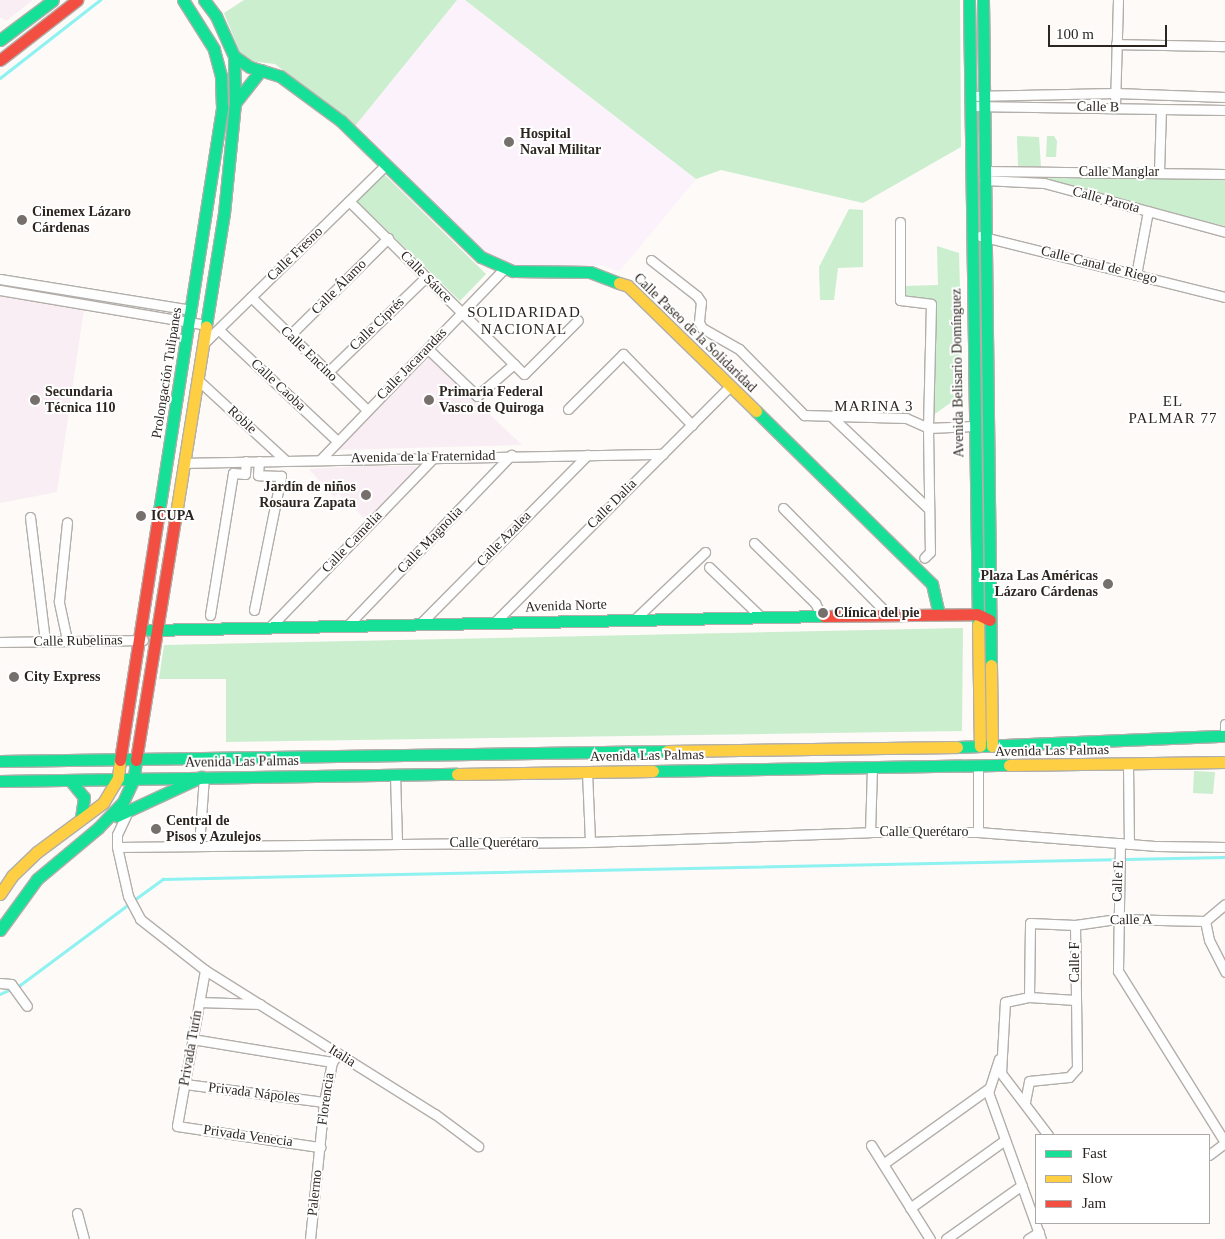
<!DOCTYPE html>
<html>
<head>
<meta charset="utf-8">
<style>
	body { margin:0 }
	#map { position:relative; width:1225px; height:1239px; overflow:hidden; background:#fdfaf8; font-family:"Times New Roman",serif }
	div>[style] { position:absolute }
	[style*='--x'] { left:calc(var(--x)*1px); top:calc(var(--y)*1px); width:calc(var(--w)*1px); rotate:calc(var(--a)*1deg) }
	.education>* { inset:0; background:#f9eef3 }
	.medical>* { inset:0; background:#fcf2fb }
	.green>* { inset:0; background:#caeece }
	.stream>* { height:2.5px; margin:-1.25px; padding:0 1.25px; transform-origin:1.25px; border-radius:1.25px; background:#8ef2f1 }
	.roads { filter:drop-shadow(1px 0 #b2aea9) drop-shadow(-1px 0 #b2aea9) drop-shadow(0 1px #b2aea9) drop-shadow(0 -1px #b2aea9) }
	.street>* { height:9px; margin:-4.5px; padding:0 4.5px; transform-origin:4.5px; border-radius:4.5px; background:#fffefe }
	.fast>* { height:11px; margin:-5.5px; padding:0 5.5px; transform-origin:5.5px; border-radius:5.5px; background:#16e098 }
	.slow>* { height:11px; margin:-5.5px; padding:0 5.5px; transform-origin:5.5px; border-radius:5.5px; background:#ffcf43 }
	.jam>* { height:11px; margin:-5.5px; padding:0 5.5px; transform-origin:5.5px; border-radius:5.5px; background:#f24e42 }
	.dots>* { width:14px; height:14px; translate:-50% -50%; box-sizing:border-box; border:2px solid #fff; border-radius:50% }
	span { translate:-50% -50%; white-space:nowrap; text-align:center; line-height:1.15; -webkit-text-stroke:4px #fff; paint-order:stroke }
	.street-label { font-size:14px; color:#2d2620 }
	.poi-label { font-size:14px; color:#2d2620; font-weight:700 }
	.left { translate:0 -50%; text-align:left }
	.right { translate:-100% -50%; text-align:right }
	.neighbourhood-label { font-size:15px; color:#2d2620; letter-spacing:1px }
	.legend { position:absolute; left:1035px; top:1134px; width:175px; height:90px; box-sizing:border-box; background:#fff; border:1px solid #aba8a6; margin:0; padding:6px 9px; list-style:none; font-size:15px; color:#2d2620 }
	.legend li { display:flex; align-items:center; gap:10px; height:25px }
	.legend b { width:25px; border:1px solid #aba8a6 }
	.scale { position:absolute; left:1048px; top:25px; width:119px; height:22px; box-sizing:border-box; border:2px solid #2d2620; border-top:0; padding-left:6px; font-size:15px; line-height:18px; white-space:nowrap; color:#2d2620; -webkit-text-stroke:4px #fff; paint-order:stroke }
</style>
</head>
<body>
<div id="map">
	<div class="education">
		<i style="clip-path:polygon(0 0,33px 0,6px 21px,0 17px)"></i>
		<i style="clip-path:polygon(0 296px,84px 309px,57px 492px,0 503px)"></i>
		<i style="clip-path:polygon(427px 355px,522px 445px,335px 450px)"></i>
		<i style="clip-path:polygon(365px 466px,415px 466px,417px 470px,367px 521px,338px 493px,334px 497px,309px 469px)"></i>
	</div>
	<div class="medical">
		<i style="clip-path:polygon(457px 0,465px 0,696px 179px,619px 272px,603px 265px,525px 268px,489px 257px,355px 126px)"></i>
	</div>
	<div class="green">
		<i style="clip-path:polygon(244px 0,457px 0,355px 126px,275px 64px,243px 60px,224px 13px)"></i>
		<i style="clip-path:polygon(465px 0,960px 0,961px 147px,863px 203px,721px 170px,696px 179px)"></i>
		<i style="clip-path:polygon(1017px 136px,1039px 137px,1041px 167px,1018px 166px)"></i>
		<i style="clip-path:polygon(1047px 136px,1054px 136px,1057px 141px,1056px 157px,1046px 157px)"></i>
		<i style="clip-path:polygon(384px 174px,486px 274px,460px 301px,357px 201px)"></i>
		<i style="clip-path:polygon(1052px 176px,1225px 179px,1225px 226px,1052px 183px,1049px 178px)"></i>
		<i style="clip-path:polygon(849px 209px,863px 210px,863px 267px,838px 268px,834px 300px,820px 300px,819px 267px)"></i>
		<i style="clip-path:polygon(937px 246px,959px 253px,963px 394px,932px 416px,935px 303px,906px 295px,905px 286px,938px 285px)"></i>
		<i style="clip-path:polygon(963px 628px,962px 731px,226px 742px,226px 679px,159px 679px,164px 645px)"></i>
		<i style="clip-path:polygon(1194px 771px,1215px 772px,1213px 794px,1193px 793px)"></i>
	</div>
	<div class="stream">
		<i style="--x:0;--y:78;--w:127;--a:-38"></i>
		<i style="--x:134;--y:900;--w:36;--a:-36"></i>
		<i style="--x:163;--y:879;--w:1062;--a:-1.19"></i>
		<i style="--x:0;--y:994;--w:22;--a:-24"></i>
		<i style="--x:20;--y:985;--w:136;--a:-36.6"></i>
	</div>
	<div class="roads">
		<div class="street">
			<i style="--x:1116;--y:44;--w:109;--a:1.1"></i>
			<i style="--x:971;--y:96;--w:144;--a:-1.2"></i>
			<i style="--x:1115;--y:93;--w:110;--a:2.1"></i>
			<i style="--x:971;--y:106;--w:254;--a:0.9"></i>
			<i style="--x:1115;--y:107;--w:107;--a:-88.4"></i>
			<i style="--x:984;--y:171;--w:241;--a:0.7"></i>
			<i style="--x:1159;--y:172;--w:63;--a:-88.2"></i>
			<i style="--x:984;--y:180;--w:60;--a:2.9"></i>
			<i style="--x:1044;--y:183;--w:188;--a:15.1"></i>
			<i style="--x:349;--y:201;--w:246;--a:44.7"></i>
			<i style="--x:524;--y:374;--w:76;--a:-45"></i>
			<i style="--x:900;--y:222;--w:78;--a:90"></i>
			<i style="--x:900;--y:300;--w:31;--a:7"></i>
			<i style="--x:931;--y:304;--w:124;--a:91.4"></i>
			<i style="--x:928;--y:428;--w:124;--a:89.1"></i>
			<i style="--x:930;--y:552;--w:8;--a:135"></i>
			<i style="--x:980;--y:236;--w:252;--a:14"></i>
			<i style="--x:651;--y:260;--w:58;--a:38"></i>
			<i style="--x:697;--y:296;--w:7;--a:56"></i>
			<i style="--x:701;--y:302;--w:20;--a:96"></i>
			<i style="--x:699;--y:322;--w:7;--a:63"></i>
			<i style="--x:702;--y:328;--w:43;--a:29.6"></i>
			<i style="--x:739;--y:349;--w:93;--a:45.4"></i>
			<i style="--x:804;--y:415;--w:102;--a:1.7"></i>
			<i style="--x:906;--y:418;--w:24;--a:24"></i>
			<i style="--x:928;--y:428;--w:46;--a:-2.5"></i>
			<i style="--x:1136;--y:275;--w:65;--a:-79.4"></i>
			<i style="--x:0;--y:279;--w:194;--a:9.2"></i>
			<i style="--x:0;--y:290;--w:209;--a:9.6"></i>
			<i style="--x:251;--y:297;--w:162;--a:44.2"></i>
			<i style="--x:219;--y:330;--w:162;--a:43.2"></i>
			<i style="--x:290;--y:335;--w:138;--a:-44.7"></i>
			<i style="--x:204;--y:343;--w:255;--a:-44.4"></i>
			<i style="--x:428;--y:349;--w:68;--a:43.8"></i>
			<i style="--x:477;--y:396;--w:49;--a:-40.9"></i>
			<i style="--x:328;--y:372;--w:136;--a:-44.1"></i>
			<i style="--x:198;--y:380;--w:118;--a:42.6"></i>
			<i style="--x:568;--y:409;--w:78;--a:-45"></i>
			<i style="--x:623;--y:354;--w:99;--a:45.8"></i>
			<i style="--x:832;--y:417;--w:134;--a:43.5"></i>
			<i style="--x:320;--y:460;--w:265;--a:-46.1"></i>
			<i style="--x:184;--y:463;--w:479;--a:-1.1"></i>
			<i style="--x:783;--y:508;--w:151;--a:45.3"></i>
			<i style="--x:30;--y:517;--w:125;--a:83.1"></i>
			<i style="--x:754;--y:543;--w:86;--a:44.5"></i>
			<i style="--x:815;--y:603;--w:15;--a:62"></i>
			<i style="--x:709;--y:567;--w:72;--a:43.9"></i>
			<i style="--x:254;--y:610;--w:137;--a:-78.6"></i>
			<i style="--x:281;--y:476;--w:23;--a:-178"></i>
			<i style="--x:258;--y:475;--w:14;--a:-86"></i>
			<i style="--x:210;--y:615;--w:144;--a:-80.8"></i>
			<i style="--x:233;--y:473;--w:12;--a:5"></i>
			<i style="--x:245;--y:474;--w:13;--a:-86"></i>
			<i style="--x:635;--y:619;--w:97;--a:-43.7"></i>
			<i style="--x:494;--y:623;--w:334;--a:-45.1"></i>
			<i style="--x:420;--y:624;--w:238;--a:-45.3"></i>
			<i style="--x:348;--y:625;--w:236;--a:-46.2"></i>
			<i style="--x:270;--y:627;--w:238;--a:-46"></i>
			<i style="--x:67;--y:640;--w:40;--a:-102"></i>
			<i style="--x:59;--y:601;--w:79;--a:-84.2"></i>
			<i style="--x:0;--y:642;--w:143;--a:-0.8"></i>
			<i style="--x:1225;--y:736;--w:12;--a:-90"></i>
			<i style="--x:1128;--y:764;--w:80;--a:89.3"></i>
			<i style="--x:587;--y:772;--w:70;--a:87.5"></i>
			<i style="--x:395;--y:774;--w:69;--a:88.3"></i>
			<i style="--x:128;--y:811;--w:26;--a:115"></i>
			<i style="--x:117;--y:835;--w:12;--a:90"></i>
			<i style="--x:117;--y:847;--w:50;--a:77.3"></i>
			<i style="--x:128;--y:896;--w:26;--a:62"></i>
			<i style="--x:140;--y:919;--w:83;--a:38.1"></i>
			<i style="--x:205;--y:970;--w:271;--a:32.1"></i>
			<i style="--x:435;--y:1114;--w:54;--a:36.7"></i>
			<i style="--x:870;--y:832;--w:108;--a:0"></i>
			<i style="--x:978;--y:832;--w:180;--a:4.5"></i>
			<i style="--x:1157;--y:846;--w:68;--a:0.8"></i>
			<i style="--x:978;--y:832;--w:65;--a:-90"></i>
			<i style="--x:1120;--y:843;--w:128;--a:90.9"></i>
			<i style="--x:1118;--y:971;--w:202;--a:58"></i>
			<i style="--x:199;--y:846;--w:69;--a:-85.9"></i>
			<i style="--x:117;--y:847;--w:473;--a:-0.6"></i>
			<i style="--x:590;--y:842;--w:280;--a:-2"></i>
			<i style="--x:870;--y:832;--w:63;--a:-88.2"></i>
			<i style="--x:1205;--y:921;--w:19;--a:78"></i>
			<i style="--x:1209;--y:940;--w:36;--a:63"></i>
			<i style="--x:205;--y:970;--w:158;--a:100.2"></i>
			<i style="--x:177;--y:1126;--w:145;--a:8.4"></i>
			<i style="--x:0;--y:983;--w:11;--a:5"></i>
			<i style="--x:11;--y:984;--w:27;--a:54"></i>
			<i style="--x:1029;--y:997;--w:46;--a:3.7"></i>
			<i style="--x:199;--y:1002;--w:61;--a:1.9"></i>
			<i style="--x:192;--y:1039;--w:142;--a:9.3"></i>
			<i style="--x:999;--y:1059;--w:35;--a:108"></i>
			<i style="--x:988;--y:1092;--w:156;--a:70.2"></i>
			<i style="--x:185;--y:1084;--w:140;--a:7.4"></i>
			<i style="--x:1025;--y:1102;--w:21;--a:-79"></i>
			<i style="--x:1029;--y:1081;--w:40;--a:-5.7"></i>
			<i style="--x:1069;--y:1077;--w:12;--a:-48"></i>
			<i style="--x:1077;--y:1068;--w:143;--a:-90.8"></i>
			<i style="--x:1048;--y:1135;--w:78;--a:-127.2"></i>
			<i style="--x:1001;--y:1073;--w:71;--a:-86.8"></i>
			<i style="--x:1005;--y:1002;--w:25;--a:-12"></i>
			<i style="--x:1029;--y:997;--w:74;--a:-89.2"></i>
			<i style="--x:1030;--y:923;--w:45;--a:2.5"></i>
			<i style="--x:1075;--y:925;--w:41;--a:-8.3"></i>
			<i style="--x:1116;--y:919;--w:89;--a:1.3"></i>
			<i style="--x:1205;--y:921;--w:26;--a:-40"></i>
			<i style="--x:871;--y:1145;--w:111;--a:57.9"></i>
			<i style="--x:1209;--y:1155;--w:20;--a:-37"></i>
			<i style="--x:883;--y:1164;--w:130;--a:-35.6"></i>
			<i style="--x:910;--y:1208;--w:117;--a:-35.6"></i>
			<i style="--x:77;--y:1213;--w:27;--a:75"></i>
			<i style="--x:310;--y:1239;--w:138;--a:-84.2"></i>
			<i style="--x:324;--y:1102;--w:41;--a:-78.7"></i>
			<i style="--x:332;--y:1062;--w:10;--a:-53"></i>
			<i style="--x:946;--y:1239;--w:93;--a:-35.4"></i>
			<i style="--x:1028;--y:1239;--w:13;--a:-32"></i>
		</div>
		<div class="fast">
			<i style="--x:204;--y:0;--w:20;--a:53"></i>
			<i style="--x:216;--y:16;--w:44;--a:65.8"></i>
			<i style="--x:234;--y:56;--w:47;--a:88.8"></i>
			<i style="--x:235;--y:103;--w:111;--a:95.7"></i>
			<i style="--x:224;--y:213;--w:114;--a:99.1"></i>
			<i style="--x:969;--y:0;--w:624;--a:89.17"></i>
			<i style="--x:983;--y:0;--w:665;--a:89.31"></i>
			<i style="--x:0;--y:40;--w:66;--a:-37"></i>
			<i style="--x:234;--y:56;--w:19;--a:35"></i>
			<i style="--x:250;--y:67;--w:31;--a:17"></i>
			<i style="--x:280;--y:76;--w:76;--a:36.4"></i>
			<i style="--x:341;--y:121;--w:195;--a:44.2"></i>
			<i style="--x:481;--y:257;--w:35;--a:24"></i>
			<i style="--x:513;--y:271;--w:77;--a:0.7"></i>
			<i style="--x:590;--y:272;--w:31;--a:21"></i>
			<i style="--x:235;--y:103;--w:42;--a:-51.8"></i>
			<i style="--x:756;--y:411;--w:247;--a:44.5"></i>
			<i style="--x:932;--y:584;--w:31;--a:77"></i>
			<i style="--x:159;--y:511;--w:409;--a:-81.1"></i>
			<i style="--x:222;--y:107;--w:31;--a:-92"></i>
			<i style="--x:221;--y:76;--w:28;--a:-105"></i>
			<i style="--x:214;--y:49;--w:58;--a:-122.3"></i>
			<i style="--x:150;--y:630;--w:674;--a:-1.19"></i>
			<i style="--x:957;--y:747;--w:268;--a:-2.4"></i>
			<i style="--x:0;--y:761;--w:667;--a:-0.86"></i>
			<i style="--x:653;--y:771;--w:356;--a:-1"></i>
			<i style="--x:70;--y:780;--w:22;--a:51"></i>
			<i style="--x:84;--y:797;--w:21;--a:98"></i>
			<i style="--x:0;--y:781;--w:457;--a:-0.9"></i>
			<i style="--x:117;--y:816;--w:93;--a:-24.9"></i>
			<i style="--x:0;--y:930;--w:63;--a:-54"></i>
			<i style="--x:37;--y:879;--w:80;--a:-39.9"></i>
			<i style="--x:98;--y:828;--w:36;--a:-46"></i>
			<i style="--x:123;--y:802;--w:26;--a:-65"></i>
			<i style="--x:134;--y:778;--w:18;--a:-84"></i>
		</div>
		<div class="slow">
			<i style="--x:619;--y:283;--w:9;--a:18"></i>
			<i style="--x:628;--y:286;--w:179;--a:44.3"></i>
			<i style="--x:175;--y:520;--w:196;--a:-80.9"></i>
			<i style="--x:978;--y:624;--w:122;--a:89.1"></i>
			<i style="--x:991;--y:665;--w:81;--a:89.3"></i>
			<i style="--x:667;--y:751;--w:290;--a:-0.8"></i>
			<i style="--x:1009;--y:765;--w:216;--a:-0.8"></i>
			<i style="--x:457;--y:774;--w:196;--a:-0.9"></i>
			<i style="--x:0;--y:894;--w:22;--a:-56"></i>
			<i style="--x:12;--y:876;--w:35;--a:-44"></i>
			<i style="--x:37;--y:852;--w:82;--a:-36.6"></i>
			<i style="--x:103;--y:803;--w:29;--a:-59"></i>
			<i style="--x:118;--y:778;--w:18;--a:-84"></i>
		</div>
		<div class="jam">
			<i style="--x:0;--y:60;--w:98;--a:-37.9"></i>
			<i style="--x:824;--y:616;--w:153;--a:-0.7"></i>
			<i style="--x:977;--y:614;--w:14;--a:25"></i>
			<i style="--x:120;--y:760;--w:252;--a:-81.1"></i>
			<i style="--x:136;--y:760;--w:243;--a:-80.8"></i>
		</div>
	</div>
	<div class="dots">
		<i style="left:509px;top:142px;background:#76706c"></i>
		<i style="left:22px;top:220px;background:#76706c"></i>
		<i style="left:35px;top:400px;background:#76706c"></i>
		<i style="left:429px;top:400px;background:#76706c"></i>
		<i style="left:366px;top:495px;background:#76706c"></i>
		<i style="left:141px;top:516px;background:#76706c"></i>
		<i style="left:1108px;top:584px;background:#76706c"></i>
		<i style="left:823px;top:613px;background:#76706c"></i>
		<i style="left:14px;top:677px;background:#76706c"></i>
		<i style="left:156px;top:829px;background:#76706c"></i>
	</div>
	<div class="street-label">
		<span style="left:1098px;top:107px;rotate:1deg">Calle B</span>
		<span style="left:1119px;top:172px">Calle Manglar</span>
		<span style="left:1106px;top:200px;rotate:15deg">Calle Parota</span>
		<span style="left:295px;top:254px;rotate:-44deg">Calle Fresno</span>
		<span style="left:1099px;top:265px;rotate:14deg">Calle Canal de Riego</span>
		<span style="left:426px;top:277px;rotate:45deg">Calle Sáuce</span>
		<span style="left:339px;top:287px;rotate:-45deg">Calle Álamo</span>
		<span style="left:377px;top:324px;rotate:-44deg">Calle Ciprés</span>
		<span style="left:695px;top:333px;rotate:44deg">Calle Paseo de la Solidaridad</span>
		<span style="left:309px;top:354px;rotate:44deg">Calle Encino</span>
		<span style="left:412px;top:364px;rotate:-46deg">Calle Jacarandas</span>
		<span style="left:167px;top:373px;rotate:-81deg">Prolongación Tulipanes</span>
		<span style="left:958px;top:373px;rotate:-91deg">Avenida Belisario Domínguez</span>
		<span style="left:278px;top:385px;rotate:43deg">Calle Caoba</span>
		<span style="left:242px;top:420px;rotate:43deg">Roble</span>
		<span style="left:423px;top:457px;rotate:-1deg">Avenida de la Fraternidad</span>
		<span style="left:612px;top:504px;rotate:-45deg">Calle Dalia</span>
		<span style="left:504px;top:539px;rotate:-46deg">Calle Azalea</span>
		<span style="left:430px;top:540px;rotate:-46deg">Calle Magnolia</span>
		<span style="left:352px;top:542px;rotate:-46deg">Calle Camelia</span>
		<span style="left:566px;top:606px;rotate:-2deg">Avenida Norte</span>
		<span style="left:78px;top:641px;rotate:-1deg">Calle Rubelinas</span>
		<span style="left:1052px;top:751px;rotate:-1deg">Avenida Las Palmas</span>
		<span style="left:647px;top:756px;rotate:-1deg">Avenida Las Palmas</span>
		<span style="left:242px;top:762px;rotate:-1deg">Avenida Las Palmas</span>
		<span style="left:924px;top:832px">Calle Querétaro</span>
		<span style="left:494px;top:843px">Calle Querétaro</span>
		<span style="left:1118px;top:881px;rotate:-88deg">Calle E</span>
		<span style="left:1131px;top:920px;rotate:-1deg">Calle A</span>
		<span style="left:1075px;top:962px;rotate:-90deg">Calle F</span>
		<span style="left:191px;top:1048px;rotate:-80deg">Privada Turín</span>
		<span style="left:342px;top:1056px;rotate:32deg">Italia</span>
		<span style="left:254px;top:1093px;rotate:7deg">Privada Nápoles</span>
		<span style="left:326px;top:1099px;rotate:-82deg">Florencia</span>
		<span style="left:248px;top:1136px;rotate:8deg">Privada Venecia</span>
		<span style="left:315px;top:1193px;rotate:-84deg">Palermo</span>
	</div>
	<div class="poi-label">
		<span class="left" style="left:520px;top:142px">Hospital<br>Naval Militar</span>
		<span class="left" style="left:32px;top:220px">Cinemex Lázaro<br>Cárdenas</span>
		<span class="left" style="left:45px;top:400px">Secundaria<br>Técnica 110</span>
		<span class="left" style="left:439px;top:400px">Primaria Federal<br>Vasco de Quiroga</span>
		<span class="right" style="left:356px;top:495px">Jardín de niños<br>Rosaura Zapata</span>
		<span class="left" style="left:151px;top:516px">ICUPA</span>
		<span class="right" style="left:1098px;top:584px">Plaza Las Américas<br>Lázaro Cárdenas</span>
		<span class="left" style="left:834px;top:613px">Clínica del pie</span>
		<span class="left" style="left:24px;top:677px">City Express</span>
		<span class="left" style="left:166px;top:829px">Central de<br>Pisos y Azulejos</span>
	</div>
	<div class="neighbourhood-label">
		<span style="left:524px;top:321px">SOLIDARIDAD<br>NACIONAL</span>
		<span style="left:1173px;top:410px">EL<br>PALMAR 77</span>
		<span style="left:874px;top:407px">MARINA 3</span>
	</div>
	<ul class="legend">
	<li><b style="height:6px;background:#16e098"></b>Fast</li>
	<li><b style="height:6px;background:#ffcf43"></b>Slow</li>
	<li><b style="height:6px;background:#f24e42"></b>Jam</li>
	</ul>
	<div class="scale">100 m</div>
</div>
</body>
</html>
